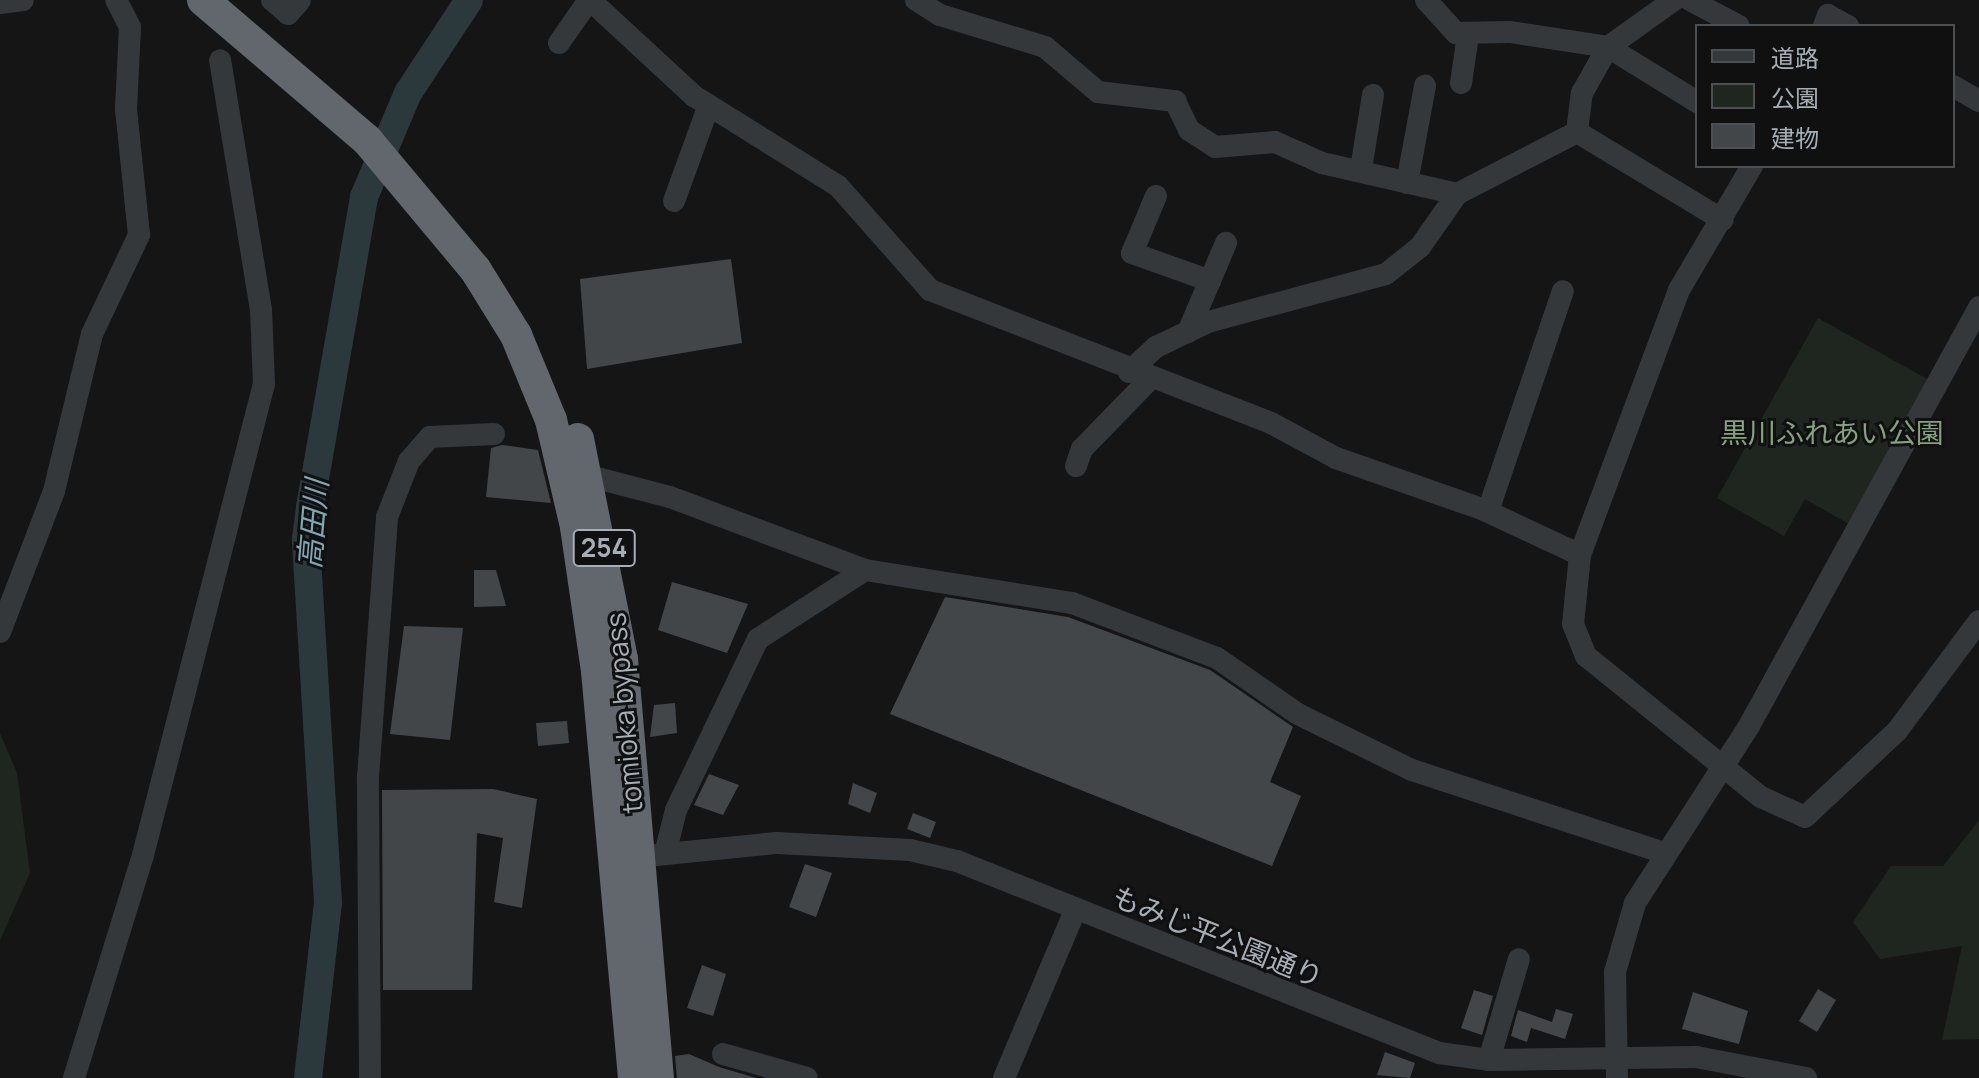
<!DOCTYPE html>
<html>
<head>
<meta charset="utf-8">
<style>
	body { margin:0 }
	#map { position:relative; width:1979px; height:1078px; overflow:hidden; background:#151516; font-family:Manrope,"Noto Sans JP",sans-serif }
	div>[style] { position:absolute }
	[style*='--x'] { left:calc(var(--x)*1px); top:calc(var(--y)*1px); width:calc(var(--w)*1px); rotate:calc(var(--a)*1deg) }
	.green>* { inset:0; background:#1f261f }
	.river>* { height:28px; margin:-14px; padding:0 14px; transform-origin:14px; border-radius:14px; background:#2c393c }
	.building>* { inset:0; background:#434649 }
	.minor>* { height:22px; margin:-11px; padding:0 11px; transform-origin:11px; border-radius:11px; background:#35383b }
	.highway>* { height:32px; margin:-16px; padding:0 16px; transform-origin:16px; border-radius:16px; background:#61676d }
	span { translate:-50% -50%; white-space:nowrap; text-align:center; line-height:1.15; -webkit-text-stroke:6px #101011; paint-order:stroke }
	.shield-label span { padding:2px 6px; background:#101011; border:2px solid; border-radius:6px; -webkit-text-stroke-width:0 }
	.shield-label { font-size:26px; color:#a6afb7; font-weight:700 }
	.park-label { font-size:28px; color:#84a27d }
	.street-label { font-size:28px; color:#a6afb7 }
	.water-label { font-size:30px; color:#7ca7b3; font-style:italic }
	.legend { position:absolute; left:1695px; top:24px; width:260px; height:144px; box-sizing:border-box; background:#101011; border:2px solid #4c5053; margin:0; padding:10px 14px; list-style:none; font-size:24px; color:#a6afb7 }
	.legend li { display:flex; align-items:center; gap:16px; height:40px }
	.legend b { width:40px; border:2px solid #4c5053 }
</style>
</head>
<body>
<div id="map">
	<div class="green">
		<i style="clip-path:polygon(1818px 318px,1936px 384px,1856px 528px,1805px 499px,1784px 536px,1717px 498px)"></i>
		<i style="clip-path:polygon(0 733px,17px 773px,30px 873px,0 940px)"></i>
		<i style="clip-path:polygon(1979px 820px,1979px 1039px,1942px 1040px,1962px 946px,1880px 959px,1853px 922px,1891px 866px,1943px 866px)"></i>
	</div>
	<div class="river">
		<i style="--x:308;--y:1078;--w:177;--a:-83.5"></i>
		<i style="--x:328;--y:902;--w:363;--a:-93.5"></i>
		<i style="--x:306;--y:540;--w:33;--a:-83"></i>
		<i style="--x:310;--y:507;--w:315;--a:-80.1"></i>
		<i style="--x:364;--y:197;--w:113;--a:-67.1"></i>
		<i style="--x:408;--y:93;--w:111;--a:-56.7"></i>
	</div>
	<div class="building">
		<i style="clip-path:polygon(731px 259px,742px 343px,587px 369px,580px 279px)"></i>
		<i style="clip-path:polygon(502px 445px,538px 450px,551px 503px,486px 497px,491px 448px)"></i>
		<i style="clip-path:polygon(474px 570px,496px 570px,506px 606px,474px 607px)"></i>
		<i style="clip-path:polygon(672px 582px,748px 604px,727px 653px,658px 630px)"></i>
		<i style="clip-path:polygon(945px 597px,1068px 617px,1210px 670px,1293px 727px,1270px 782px,1301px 796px,1272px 866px,890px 714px)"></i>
		<i style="clip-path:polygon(404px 626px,463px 628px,450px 740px,390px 734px)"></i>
		<i style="clip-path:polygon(675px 703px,677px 733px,650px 737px,654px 705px)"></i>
		<i style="clip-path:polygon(567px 721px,569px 743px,538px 746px,536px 723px)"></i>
		<i style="clip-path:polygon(709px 774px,739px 785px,723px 815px,694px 805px)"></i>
		<i style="clip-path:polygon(853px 783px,877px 793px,870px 813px,848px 804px)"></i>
		<i style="clip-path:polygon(493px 789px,537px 799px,522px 908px,494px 902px,503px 838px,477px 833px,472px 990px,383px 990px,382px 790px)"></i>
		<i style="clip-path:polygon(913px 813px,936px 822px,930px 838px,907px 829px)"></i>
		<i style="clip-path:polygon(805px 864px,832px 873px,816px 917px,789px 907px)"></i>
		<i style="clip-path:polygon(702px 965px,726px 974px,713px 1016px,687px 1008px)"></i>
		<i style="clip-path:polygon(1818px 989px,1836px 1000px,1817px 1032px,1799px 1021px)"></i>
		<i style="clip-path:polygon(1474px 990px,1493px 996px,1482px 1035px,1461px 1028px)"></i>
		<i style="clip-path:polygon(1693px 992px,1748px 1011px,1739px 1044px,1682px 1029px)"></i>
		<i style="clip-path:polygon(1556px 1009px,1573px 1014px,1565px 1039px,1531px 1028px,1527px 1042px,1511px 1036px,1518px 1010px,1552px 1022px)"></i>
		<i style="clip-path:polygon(1385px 1052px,1415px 1063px,1410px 1078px,1377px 1075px)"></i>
		<i style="clip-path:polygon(689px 1054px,719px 1067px,756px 1078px,677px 1078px,675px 1056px)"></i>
	</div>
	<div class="minor">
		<i style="--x:272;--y:0;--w:21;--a:41"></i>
		<i style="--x:288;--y:14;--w:18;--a:-49"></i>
		<i style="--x:590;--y:0;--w:142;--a:42.7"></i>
		<i style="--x:694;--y:96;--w:170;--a:32"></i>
		<i style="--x:838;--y:186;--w:139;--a:48.5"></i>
		<i style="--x:930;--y:290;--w:366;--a:21.3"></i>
		<i style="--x:1271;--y:423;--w:74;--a:28.3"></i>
		<i style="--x:1336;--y:458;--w:155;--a:19.3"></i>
		<i style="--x:1482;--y:509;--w:108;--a:25.1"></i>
		<i style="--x:916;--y:0;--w:28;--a:32"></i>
		<i style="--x:940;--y:15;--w:110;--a:16.9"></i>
		<i style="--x:1045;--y:47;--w:70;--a:40.3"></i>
		<i style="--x:1098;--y:92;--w:78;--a:6.7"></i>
		<i style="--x:1175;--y:101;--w:32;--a:64"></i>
		<i style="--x:1189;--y:130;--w:31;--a:33"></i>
		<i style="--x:1215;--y:147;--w:60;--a:-4.8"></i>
		<i style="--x:1275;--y:142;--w:51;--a:24.1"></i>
		<i style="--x:1322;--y:163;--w:139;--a:12.9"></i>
		<i style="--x:1457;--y:194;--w:135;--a:-27.3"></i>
		<i style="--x:1577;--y:132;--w:39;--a:-83"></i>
		<i style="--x:1582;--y:93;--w:53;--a:-60.5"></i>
		<i style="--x:1608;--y:47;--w:81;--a:-35.5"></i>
		<i style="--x:1426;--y:0;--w:45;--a:47.7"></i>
		<i style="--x:1456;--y:33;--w:54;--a:-1.1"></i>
		<i style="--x:1510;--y:32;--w:99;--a:8.7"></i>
		<i style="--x:1608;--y:47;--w:105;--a:31.7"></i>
		<i style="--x:1690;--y:0;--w:55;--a:28"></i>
		<i style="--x:0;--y:3;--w:23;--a:-7"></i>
		<i style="--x:1824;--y:26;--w:12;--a:-70"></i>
		<i style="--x:1828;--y:15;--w:23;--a:29"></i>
		<i style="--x:559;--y:43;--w:52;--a:-55.1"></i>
		<i style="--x:1461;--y:83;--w:49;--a:-81.7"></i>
		<i style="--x:1953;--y:86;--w:30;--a:30"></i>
		<i style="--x:1577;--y:132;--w:170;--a:31.1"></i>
		<i style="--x:1752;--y:166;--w:144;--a:120.5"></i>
		<i style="--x:1679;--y:290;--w:283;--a:110.5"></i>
		<i style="--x:1580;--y:555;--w:69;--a:95.8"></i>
		<i style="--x:1573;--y:624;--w:35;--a:68"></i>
		<i style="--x:1586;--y:656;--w:225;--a:38.9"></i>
		<i style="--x:1761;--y:797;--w:48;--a:24.4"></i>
		<i style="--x:1805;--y:817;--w:126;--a:-43.1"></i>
		<i style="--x:1897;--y:731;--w:137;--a:-53.3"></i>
		<i style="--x:1361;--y:169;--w:75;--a:-80.8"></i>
		<i style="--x:1407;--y:183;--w:99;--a:-79.5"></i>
		<i style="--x:1156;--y:196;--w:62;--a:112.8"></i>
		<i style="--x:1132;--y:253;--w:83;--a:19.7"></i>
		<i style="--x:674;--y:201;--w:102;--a:-70"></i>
		<i style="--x:1188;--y:332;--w:97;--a:-66.9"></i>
		<i style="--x:1129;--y:372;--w:37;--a:-43"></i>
		<i style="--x:1156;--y:347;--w:58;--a:-25.7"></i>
		<i style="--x:1208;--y:322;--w:184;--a:-15.1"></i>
		<i style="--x:1386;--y:274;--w:43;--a:-38.5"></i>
		<i style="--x:1420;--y:247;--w:65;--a:-55.1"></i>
		<i style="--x:1076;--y:466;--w:18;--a:-71"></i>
		<i style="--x:1082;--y:449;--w:96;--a:-45.8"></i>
		<i style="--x:589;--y:476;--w:84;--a:14.5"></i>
		<i style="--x:670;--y:497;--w:208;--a:20.5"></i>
		<i style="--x:865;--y:570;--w:210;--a:9.1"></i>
		<i style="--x:1072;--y:603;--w:155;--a:20.8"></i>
		<i style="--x:1217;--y:658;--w:98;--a:34.7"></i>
		<i style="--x:1298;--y:714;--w:127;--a:26.2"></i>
		<i style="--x:1412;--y:770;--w:266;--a:18.2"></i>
		<i style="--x:1488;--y:511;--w:232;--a:-71.2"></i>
		<i style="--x:0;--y:632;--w:151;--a:-69"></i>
		<i style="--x:54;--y:491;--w:162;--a:-76.4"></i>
		<i style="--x:92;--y:334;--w:110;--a:-64.6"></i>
		<i style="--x:139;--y:235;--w:127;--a:-95.9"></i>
		<i style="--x:126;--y:109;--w:82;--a:-87.2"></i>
		<i style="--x:130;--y:27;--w:30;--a:-117"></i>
		<i style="--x:665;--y:854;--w:45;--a:-76"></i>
		<i style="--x:676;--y:810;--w:190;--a:-64.4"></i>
		<i style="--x:758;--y:639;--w:127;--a:-32.8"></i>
		<i style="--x:626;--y:858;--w:152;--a:-5.7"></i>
		<i style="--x:777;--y:843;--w:133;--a:3"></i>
		<i style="--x:910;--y:850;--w:48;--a:13.2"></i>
		<i style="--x:957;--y:861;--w:519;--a:21.72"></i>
		<i style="--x:1439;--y:1053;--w:50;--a:8"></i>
		<i style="--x:1489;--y:1060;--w:207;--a:-0.8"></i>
		<i style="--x:1696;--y:1057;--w:112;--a:10.8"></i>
		<i style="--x:723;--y:1054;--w:87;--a:15.9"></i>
		<i style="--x:1489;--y:1060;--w:105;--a:-73.5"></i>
		<i style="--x:74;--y:1078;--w:233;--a:-72.8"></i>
		<i style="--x:143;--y:855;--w:486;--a:-75.6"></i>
		<i style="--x:264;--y:384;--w:74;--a:-92.3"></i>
		<i style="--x:261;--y:310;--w:253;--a:-99.3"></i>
		<i style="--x:370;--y:1078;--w:301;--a:-90.4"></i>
		<i style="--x:368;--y:777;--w:261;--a:-85.8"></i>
		<i style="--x:387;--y:517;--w:60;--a:-68.6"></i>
		<i style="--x:409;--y:461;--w:32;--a:-49"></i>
		<i style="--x:430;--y:437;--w:64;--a:-2.7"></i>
		<i style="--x:1004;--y:1078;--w:181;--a:-67"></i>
		<i style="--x:1617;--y:1078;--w:106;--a:-91.1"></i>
		<i style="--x:1615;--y:972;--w:72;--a:-73.8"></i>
		<i style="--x:1635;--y:903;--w:211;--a:-57.2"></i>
		<i style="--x:1749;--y:726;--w:478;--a:-61.2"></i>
	</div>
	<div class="highway">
		<i style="--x:203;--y:0;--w:216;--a:40.5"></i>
		<i style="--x:367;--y:140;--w:168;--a:50.1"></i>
		<i style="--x:475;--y:269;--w:78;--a:58.2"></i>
		<i style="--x:516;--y:335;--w:92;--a:67.6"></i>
		<i style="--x:551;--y:420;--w:110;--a:76.8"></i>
		<i style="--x:576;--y:527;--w:146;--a:81.7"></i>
		<i style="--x:597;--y:671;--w:409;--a:84.8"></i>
		<i style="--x:578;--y:439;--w:224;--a:78.7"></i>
		<i style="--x:622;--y:659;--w:421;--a:85.1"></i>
	</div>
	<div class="shield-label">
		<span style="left:604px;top:548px">254</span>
	</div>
	<div class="park-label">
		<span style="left:1832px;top:432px">黒川ふれあい公園</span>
	</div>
	<div class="street-label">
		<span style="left:623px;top:713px;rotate:-95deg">tomioka bypass</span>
		<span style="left:1218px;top:936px;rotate:22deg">もみじ平公園通り</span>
	</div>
	<div class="water-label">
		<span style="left:313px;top:524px;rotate:-85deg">高田川</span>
	</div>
	<ul class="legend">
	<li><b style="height:10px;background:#35383b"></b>道路</li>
	<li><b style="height:22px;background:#1f261f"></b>公園</li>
	<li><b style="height:22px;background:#434649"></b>建物</li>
	</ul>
</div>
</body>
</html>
